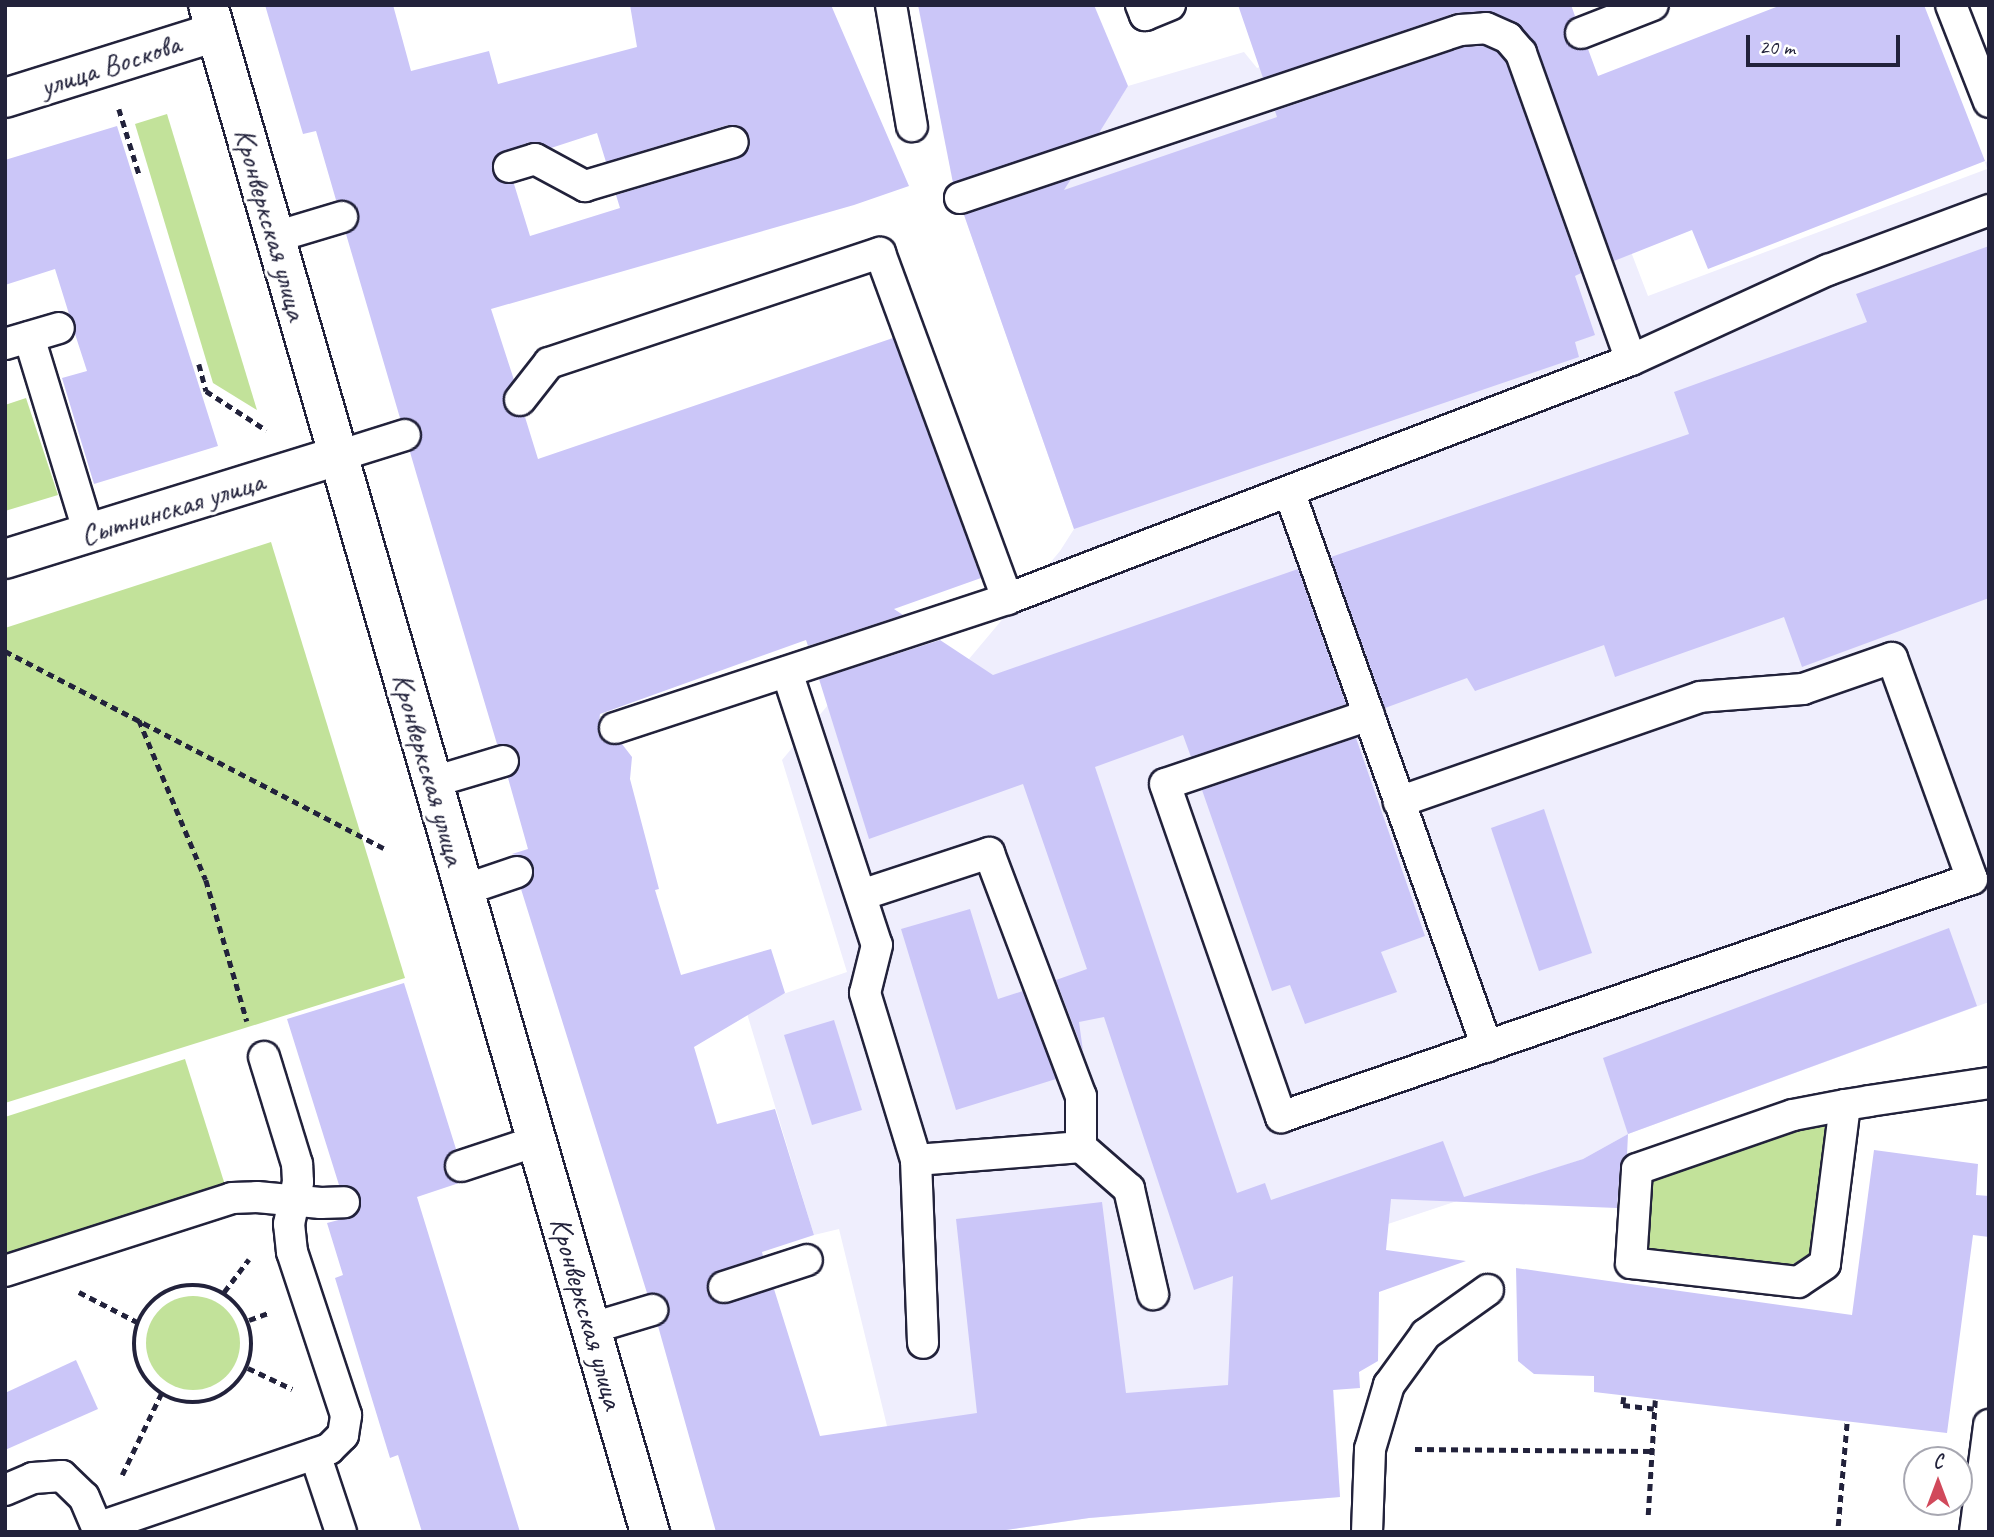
<!DOCTYPE html>
<html>
<head>
<meta charset="utf-8">
<style>
	body { margin:0 }
	#map { position:relative; width:1994px; height:1537px; overflow:hidden; background:#fff; font-family:Caveat,sans-serif }
	div>[style] { position:absolute }
	[style*='--x'] { left:calc(var(--x)*1px); top:calc(var(--y)*1px); width:calc(var(--w)*1px); rotate:calc(var(--a)*1deg) }
	.built>* { inset:0; background:#efeefd }
	.green>* { inset:0; background:#c2e29a }
	.round { border-radius:50% }
	.building>* { inset:0; background:#cbc6f8 }
	.path>* { height:4.5px; margin-top:-2.25px; transform-origin:0; background:repeating-linear-gradient(90deg,#22223b 0 7px,transparent 0 12px) }
	.path>.ring { margin:-2.25px; padding:0; box-sizing:content-box; background:none; border:4.5px solid #22223b; border-radius:50% }
	.roads { filter:drop-shadow(2px 0 #22223b) drop-shadow(-2px 0 #22223b) drop-shadow(0 2px #22223b) drop-shadow(0 -2px #22223b) }
	.service>* { height:30px; margin:-15px; padding:0 15px; transform-origin:15px; border-radius:15px; background:#fff }
	.minor>* { height:38px; margin:-19px; padding:0 19px; transform-origin:19px; border-radius:19px; background:#fff }
	.tertiary>* { height:38px; margin:-19px; padding:0 19px; transform-origin:19px; border-radius:19px; background:#fff }
	span { translate:-50% -50%; white-space:nowrap; text-align:center; line-height:1.15; -webkit-text-stroke:6px #fff; paint-order:stroke }
	.street-label { font-size:30px; color:#22223b }
	.frame { position:absolute; inset:0; border:7px solid #22223b; pointer-events:none }
	.north { position:absolute; left:1903px; top:1446px; width:70px; height:70px; box-sizing:border-box; background:#fff; border:2px solid #a7a7b1; border-radius:50%; rotate:0deg; font-size:19px; font-weight:700; line-height:28px; text-align:center; color:#22223b }
	.north::after { content:''; display:block; margin:auto; width:24px; height:32px; background:#d1495b; clip-path:polygon(50% 0,100% 100%,50% 72%,0 100%) }
	.scale { position:absolute; left:1746px; top:35px; width:154px; height:32px; box-sizing:border-box; border:4px solid #22223b; border-top:0; padding-left:9px; font-size:21px; line-height:24px; white-space:nowrap; color:#22223b; -webkit-text-stroke:5px #fff; paint-order:stroke }
</style>
</head>
<body>
<div id="map">
	<div class="built">
		<i style="clip-path:polygon(1440px 5px,1536px 5px,1648px 296px,1987px 169px,1985px 162px,1989px 161px,1989px 1002px,1628px 1134px,1583px 1159px,1325px 1245px,1340px 1497px,1089px 1518px,992px 1532px,887px 1426px,839px 1229px,814px 1235px,745px 1007px,847px 972px,782px 760px,828px 705px,969px 659px,1060px 551px,1074px 529px,967px 223px,952px 171px,1116px 105px,1128px 86px,1244px 52px,1257px 68px)"></i>
	</div>
	<div class="green">
		<i style="clip-path:polygon(167px 114px,257px 410px,213px 383px,135px 124px)"></i>
		<i style="clip-path:polygon(26px 398px,58px 495px,5px 511px,5px 405px)"></i>
		<i style="clip-path:polygon(271px 542px,405px 978px,5px 1103px,5px 628px)"></i>
		<i style="clip-path:polygon(185px 1059px,225px 1185px,5px 1256px,5px 1117px)"></i>
		<i style="clip-path:polygon(1828px 1120px,1812px 1252px,1790px 1266px,1643px 1248px,1646px 1181px,1796px 1127px)"></i>
		<i class="round" style="left:146px;top:1296px;width:94px;height:94px"></i>
	</div>
	<div class="building">
		<i style="clip-path:polygon(evenodd,265px 5px,393px 5px,411px 71px,489px 51px,498px 84px,637px 47px,630px 5px,831px 5px,909px 186px,854px 205px,491px 309px,514px 380px,503px 397px,504px 406px,510px 414px,525px 417px,538px 459px,893px 338px,981px 578px,894px 609px,903px 615px,808px 646px,806px 640px,600px 714px,598px 733px,603px 741px,612px 745px,622px 744px,632px 757px,630px 779px,659px 889px,655px 890px,681px 975px,771px 949px,785px 993px,694px 1047px,717px 1124px,775px 1109px,814px 1235px,762px 1252px,763px 1256px,718px 1271px,707px 1283px,707px 1292px,712px 1299px,721px 1304px,774px 1289px,820px 1436px,977px 1413px,956px 1219px,1102px 1202px,1126px 1393px,1228px 1385px,1233px 1276px,1194px 1290px,1104px 1017px,1079px 1022px,1083px 1051px,1056px 980px,1087px 969px,1023px 784px,869px 839px,819px 679px,940px 640px,993px 675px,1298px 569px,1346px 704px,1191px 757px,1183px 735px,1095px 767px,1237px 1193px,1265px 1183px,1271px 1200px,1443px 1141px,1464px 1197px,1583px 1159px,1628px 1134px,1627px 1155px,1620px 1168px,1617px 1208px,1391px 1199px,1386px 1250px,1466px 1261px,1379px 1292px,1378px 1361px,1359px 1372px,1360px 1388px,1333px 1390px,1340px 1497px,1089px 1518px,992px 1532px,716px 1532px,658px 1326px,669px 1315px,668px 1304px,657px 1293px,647px 1293px,521px 889px,531px 883px,534px 867px,528px 858px,512px 854px,528px 849px,508px 778px,516px 772px,520px 757px,514px 748px,497px 744px,417px 476px,410px 452px,418px 446px,422px 430px,416px 422px,400px 418px,346px 234px,359px 222px,358px 211px,347px 200px,336px 200px,316px 131px,303px 134px,265px 5px,728px 125px,738px 125px,749px 136px,750px 147px,739px 158px,616px 195px,620px 208px,530px 236px,514px 184px,498px 180px,492px 171px,497px 155px,530px 142px,551px 148px,597px 133px,606px 162px,728px 125px)"></i>
		<i style="clip-path:polygon(918px 5px,1094px 5px,1128px 86px,1099px 133px,953px 183px)"></i>
		<i style="clip-path:polygon(1238px 5px,1571px 5px,1575px 16px,1567px 23px,1565px 39px,1571px 47px,1588px 49px,1598px 76px,1781px 5px,1924px 5px,1985px 161px,1708px 269px,1692px 230px,1614px 261px,1537px 47px,1516px 22px,1485px 11px,1455px 13px,1263px 78px)"></i>
		<i style="clip-path:polygon(1483px 46px,1497px 52px,1506px 62px,1581px 273px,1575px 276px,1595px 335px,1575px 342px,1579px 357px,1074px 529px,964px 215px,1071px 179px,1064px 190px,1277px 117px,1275px 111px,1464px 47px)"></i>
		<i style="clip-path:polygon(117px 126px,218px 446px,94px 484px,62px 378px,87px 371px,75px 334px,75px 322px,69px 314px,55px 269px,5px 285px,5px 160px)"></i>
		<i style="clip-path:polygon(1989px 246px,1989px 598px,1802px 667px,1784px 617px,1615px 677px,1604px 645px,1475px 691px,1467px 678px,1385px 708px,1331px 557px,1689px 434px,1674px 392px,1867px 322px,1856px 294px)"></i>
		<i style="clip-path:polygon(1356px 738px,1425px 936px,1381px 952px,1397px 992px,1305px 1024px,1290px 985px,1272px 991px,1202px 790px)"></i>
		<i style="clip-path:polygon(1544px 809px,1592px 953px,1539px 971px,1491px 828px)"></i>
		<i style="clip-path:polygon(970px 909px,998px 999px,1023px 991px,1056px 1079px,956px 1110px,901px 929px)"></i>
		<i style="clip-path:polygon(1949px 928px,1977px 1006px,1628px 1134px,1603px 1058px)"></i>
		<i style="clip-path:polygon(404px 983px,456px 1149px,448px 1155px,444px 1171px,450px 1179px,459px 1183px,417px 1197px,520px 1532px,422px 1532px,398px 1455px,390px 1458px,335px 1278px,343px 1275px,327px 1223px,354px 1216px,361px 1201px,353px 1187px,339px 1185px,287px 1019px)"></i>
		<i style="clip-path:polygon(834px 1020px,862px 1110px,812px 1125px,784px 1035px)"></i>
		<i style="clip-path:polygon(1874px 1150px,1978px 1164px,1976px 1195px,1989px 1196px,1989px 1237px,1973px 1235px,1947px 1433px,1594px 1392px,1594px 1376px,1534px 1374px,1518px 1361px,1516px 1268px,1852px 1315px)"></i>
		<i style="clip-path:polygon(76px 1360px,98px 1409px,5px 1450px,5px 1393px)"></i>
	</div>
	<div class="path">
		<i style="--x:119;--y:109;--w:68;--a:72.9"></i>
		<i style="--x:199;--y:364;--w:28;--a:75"></i>
		<i style="--x:206;--y:391;--w:72;--a:33"></i>
		<i style="--x:5;--y:651;--w:427;--a:27.5"></i>
		<i style="--x:139;--y:720;--w:173;--a:67.3"></i>
		<i style="--x:206;--y:880;--w:147;--a:73.8"></i>
		<i class="ring" style="left:134px;top:1285px;width:113.5px;height:113.5px"></i>
		<i style="--x:79;--y:1292;--w:65;--a:27.3"></i>
		<i style="--x:224;--y:1292;--w:41;--a:-52.9"></i>
		<i style="--x:249;--y:1320;--w:20;--a:-20"></i>
		<i style="--x:248;--y:1368;--w:49;--a:25.5"></i>
		<i style="--x:1624;--y:1397;--w:8;--a:97"></i>
		<i style="--x:1623;--y:1405;--w:31;--a:7"></i>
		<i style="--x:1415;--y:1449;--w:237;--a:0.5"></i>
		<i style="--x:122;--y:1475;--w:90;--a:-64.3"></i>
		<i style="--x:1648;--y:1515;--w:115;--a:-86.5"></i>
		<i style="--x:1838;--y:1526;--w:104;--a:-85.1"></i>
	</div>
	<div class="roads">
		<div class="service">
			<i style="--x:891;--y:5;--w:123;--a:80.2"></i>
			<i style="--x:1141;--y:5;--w:11;--a:68"></i>
			<i style="--x:1145;--y:15;--w:27;--a:-22"></i>
			<i style="--x:1951;--y:5;--w:104;--a:68.6"></i>
			<i style="--x:1581;--y:33;--w:77;--a:-21.3"></i>
			<i style="--x:509;--y:167;--w:27;--a:-17"></i>
			<i style="--x:535;--y:159;--w:57;--a:28.4"></i>
			<i style="--x:585;--y:186;--w:154;--a:-16.6"></i>
			<i style="--x:960;--y:198;--w:527;--a:-18.57"></i>
			<i style="--x:1460;--y:30;--w:26;--a:-4"></i>
			<i style="--x:1486;--y:28;--w:24;--a:24"></i>
			<i style="--x:1508;--y:38;--w:20;--a:49"></i>
			<i style="--x:1521;--y:53;--w:326;--a:70.3"></i>
			<i style="--x:275;--y:237;--w:70;--a:-16.6"></i>
			<i style="--x:29;--y:337;--w:205;--a:73"></i>
			<i style="--x:5;--y:344;--w:56;--a:-16.5"></i>
			<i style="--x:520;--y:400;--w:47;--a:-51.9"></i>
			<i style="--x:549;--y:363;--w:349;--a:-18.4"></i>
			<i style="--x:880;--y:253;--w:369;--a:69.8"></i>
			<i style="--x:338;--y:456;--w:70;--a:-17.4"></i>
			<i style="--x:1289;--y:491;--w:590;--a:70.4"></i>
			<i style="--x:787;--y:672;--w:287;--a:71.8"></i>
			<i style="--x:877;--y:945;--w:49;--a:104"></i>
			<i style="--x:865;--y:993;--w:175;--a:73"></i>
			<i style="--x:916;--y:1160;--w:183;--a:87.8"></i>
			<i style="--x:1369;--y:715;--w:215;--a:161.3"></i>
			<i style="--x:1165;--y:784;--w:353;--a:70.8"></i>
			<i style="--x:1281;--y:1117;--w:731;--a:-19.01"></i>
			<i style="--x:1972;--y:879;--w:235;--a:-109.9"></i>
			<i style="--x:1892;--y:658;--w:94;--a:160.8"></i>
			<i style="--x:1803;--y:689;--w:103;--a:175.6"></i>
			<i style="--x:1700;--y:697;--w:319;--a:160.8"></i>
			<i style="--x:615;--y:728;--w:413;--a:-18.2"></i>
			<i style="--x:1007;--y:599;--w:668;--a:-20.96"></i>
			<i style="--x:1631;--y:360;--w:217;--a:-24.6"></i>
			<i style="--x:1828;--y:270;--w:172;--a:-20.4"></i>
			<i style="--x:433;--y:782;--w:73;--a:-16.7"></i>
			<i style="--x:464;--y:890;--w:56;--a:-18.8"></i>
			<i style="--x:861;--y:895;--w:135;--a:-18.2"></i>
			<i style="--x:989;--y:853;--w:260;--a:69.3"></i>
			<i style="--x:1081;--y:1096;--w:51;--a:90"></i>
			<i style="--x:1845;--y:1105;--w:160;--a:97.2"></i>
			<i style="--x:1825;--y:1264;--w:32;--a:146"></i>
			<i style="--x:1798;--y:1282;--w:168;--a:-173.5"></i>
			<i style="--x:1631;--y:1263;--w:94;--a:-86.3"></i>
			<i style="--x:1637;--y:1169;--w:165;--a:-19.1"></i>
			<i style="--x:1793;--y:1115;--w:53;--a:-10.9"></i>
			<i style="--x:1845;--y:1105;--w:24;--a:-9"></i>
			<i style="--x:1869;--y:1101;--w:121;--a:-8.5"></i>
			<i style="--x:916;--y:1160;--w:166;--a:-4.5"></i>
			<i style="--x:1081;--y:1147;--w:64;--a:41.2"></i>
			<i style="--x:1129;--y:1189;--w:108;--a:77.1"></i>
			<i style="--x:461;--y:1166;--w:80;--a:-18.2"></i>
			<i style="--x:5;--y:1271;--w:238;--a:-17.8"></i>
			<i style="--x:232;--y:1198;--w:25;--a:-2"></i>
			<i style="--x:257;--y:1197;--w:64;--a:5.4"></i>
			<i style="--x:321;--y:1203;--w:23;--a:-2"></i>
			<i style="--x:724;--y:1287;--w:87;--a:-18"></i>
			<i style="--x:592;--y:1328;--w:63;--a:-16.7"></i>
			<i style="--x:315;--y:1454;--w:82;--a:71.6"></i>
			<i style="--x:5;--y:1490;--w:30;--a:-23"></i>
			<i style="--x:33;--y:1478;--w:29;--a:-4"></i>
			<i style="--x:62;--y:1476;--w:30;--a:44"></i>
			<i style="--x:84;--y:1497;--w:38;--a:67"></i>
			<i style="--x:97;--y:1528;--w:245;--a:-18.8"></i>
			<i style="--x:329;--y:1449;--w:20;--a:-45"></i>
			<i style="--x:343;--y:1435;--w:20;--a:-81"></i>
			<i style="--x:346;--y:1415;--w:172;--a:-108.3"></i>
			<i style="--x:292;--y:1252;--w:28;--a:-96"></i>
			<i style="--x:289;--y:1224;--w:43;--a:-77.9"></i>
			<i style="--x:298;--y:1182;--w:18;--a:-93"></i>
			<i style="--x:297;--y:1164;--w:112;--a:-107.1"></i>
			<i style="--x:1367;--y:1532;--w:83;--a:-87.9"></i>
			<i style="--x:1370;--y:1449;--w:67;--a:-73.5"></i>
			<i style="--x:1389;--y:1385;--w:63;--a:-54"></i>
			<i style="--x:1426;--y:1334;--w:76;--a:-35.4"></i>
			<i style="--x:1975;--y:1532;--w:108;--a:-82.5"></i>
		</div>
		<div class="minor">
			<i style="--x:5;--y:559;--w:349;--a:-17.2"></i>
		</div>
		<div class="tertiary">
			<i style="--x:208;--y:5;--w:1590;--a:73.86"></i>
			<i style="--x:5;--y:98;--w:220;--a:-17.4"></i>
		</div>
	</div>
	<div class="street-label">
		<span style="left:110px;top:65px;rotate:-18deg">улица Воскова</span>
		<span style="left:271px;top:224px;rotate:74deg">Кронверкская улица</span>
		<span style="left:172px;top:508px;rotate:-17deg">Сытнинская улица</span>
		<span style="left:429px;top:769px;rotate:74deg">Кронверкская улица</span>
		<span style="left:587px;top:1313px;rotate:74deg">Кронверкская улица</span>
	</div>
	<div class="frame"></div>
	<div class="north">С</div>
	<div class="scale">20 m</div>
</div>
</body>
</html>
